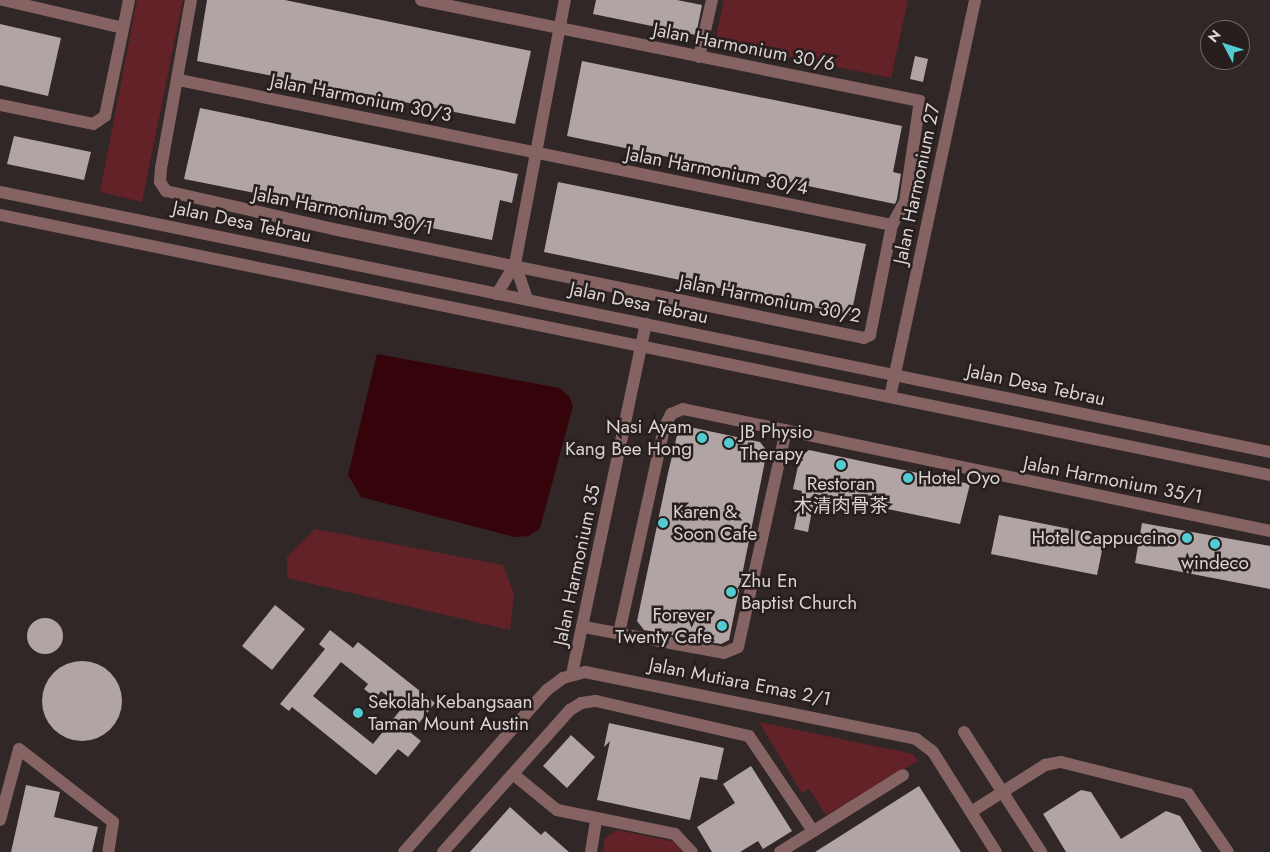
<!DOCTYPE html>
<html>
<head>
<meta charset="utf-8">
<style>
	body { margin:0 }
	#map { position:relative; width:1270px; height:852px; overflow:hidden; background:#312727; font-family:Jost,"Noto Sans SC",sans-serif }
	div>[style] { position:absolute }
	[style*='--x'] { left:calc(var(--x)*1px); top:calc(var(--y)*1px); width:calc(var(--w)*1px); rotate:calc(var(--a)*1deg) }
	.green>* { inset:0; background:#622227 }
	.water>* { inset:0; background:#35030a }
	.building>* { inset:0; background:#b1a4a4 }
	.round { border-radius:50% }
	.minor>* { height:12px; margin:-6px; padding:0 6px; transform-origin:6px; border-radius:6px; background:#856363 }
	.dots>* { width:14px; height:14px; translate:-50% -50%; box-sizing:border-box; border:2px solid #271e1e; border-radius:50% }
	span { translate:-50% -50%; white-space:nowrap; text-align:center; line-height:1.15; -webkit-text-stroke:5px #271e1e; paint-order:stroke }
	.street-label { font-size:19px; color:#dad3d3 }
	.poi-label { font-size:19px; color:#dad3d3 }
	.right { translate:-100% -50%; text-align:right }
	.left { translate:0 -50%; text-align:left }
	.north { position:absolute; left:1200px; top:20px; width:50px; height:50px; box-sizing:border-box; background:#271e1e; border:1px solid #6f6666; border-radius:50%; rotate:310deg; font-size:14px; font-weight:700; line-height:20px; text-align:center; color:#dad3d3 }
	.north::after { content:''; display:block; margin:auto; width:18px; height:22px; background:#52ccd0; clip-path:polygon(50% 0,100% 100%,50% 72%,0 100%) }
</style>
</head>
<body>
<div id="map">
	<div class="green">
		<i style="clip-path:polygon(137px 0,183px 0,142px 202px,100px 192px)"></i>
		<i style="clip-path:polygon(724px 0,908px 0,891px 78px,715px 42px)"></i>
		<i style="clip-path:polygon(315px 529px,503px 565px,514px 594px,510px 630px,287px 578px,287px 557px)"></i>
		<i style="clip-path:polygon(759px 722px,913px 754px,918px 761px,826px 815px,809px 789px,802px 793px)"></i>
		<i style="clip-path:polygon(617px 830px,675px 842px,682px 852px,603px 852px,605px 838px)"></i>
	</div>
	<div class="water">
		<i style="clip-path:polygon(377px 354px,559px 388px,569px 396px,573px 406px,540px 528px,529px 536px,515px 537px,361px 497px,348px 475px)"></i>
	</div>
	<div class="building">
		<i style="clip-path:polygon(207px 0,285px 0,531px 51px,515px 124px,197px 61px)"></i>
		<i style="clip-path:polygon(596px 0,677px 0,702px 5px,696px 35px,593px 14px)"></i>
		<i style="clip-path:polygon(0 24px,61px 38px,48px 96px,0 85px)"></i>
		<i style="clip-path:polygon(915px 56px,928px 59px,923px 82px,910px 79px)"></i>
		<i style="clip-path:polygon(582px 61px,902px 126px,893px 172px,901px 174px,897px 199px,895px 204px,567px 136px)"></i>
		<i style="clip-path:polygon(200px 108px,518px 174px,512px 203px,500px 200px,492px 240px,184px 179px)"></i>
		<i style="clip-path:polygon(14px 136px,91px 152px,84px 180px,7px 164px)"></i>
		<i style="clip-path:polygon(558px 182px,866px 244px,851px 315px,544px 252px)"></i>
		<i style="clip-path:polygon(685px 426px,760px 442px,767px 451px,729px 640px,721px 644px,644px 630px,637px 621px,668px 473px,678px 431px)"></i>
		<i style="clip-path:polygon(809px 450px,970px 484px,960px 524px,815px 494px,808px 532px,794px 529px,802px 491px,793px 489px,800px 457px)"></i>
		<i style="clip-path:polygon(999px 515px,1105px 536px,1097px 575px,991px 554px)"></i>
		<i style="clip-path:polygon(1142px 523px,1270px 546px,1270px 589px,1135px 563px)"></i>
		<i style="clip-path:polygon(275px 605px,305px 629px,272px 670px,242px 646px)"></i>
		<i class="round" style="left:27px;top:618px;width:36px;height:36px"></i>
		<i style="clip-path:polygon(evenodd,330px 630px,353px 648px,358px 642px,435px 703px,411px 733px,421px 741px,408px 757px,398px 749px,376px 775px,292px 707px,289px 711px,280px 704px,325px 649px,319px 644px,330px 630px,341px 662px,368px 684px,364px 689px,376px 698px,381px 691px,402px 708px,373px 744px,313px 696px,341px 662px)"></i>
		<i class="round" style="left:42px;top:661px;width:80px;height:80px"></i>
		<i style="clip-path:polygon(609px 723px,724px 748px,717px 780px,700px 777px,690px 820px,597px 800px,610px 741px,604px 747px)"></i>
		<i style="clip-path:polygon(571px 735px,595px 757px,567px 788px,543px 766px)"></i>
		<i style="clip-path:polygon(751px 766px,792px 831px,763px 849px,758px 841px,740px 852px,712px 852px,697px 827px,735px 803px,723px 784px)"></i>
		<i style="clip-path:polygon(26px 785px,60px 792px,54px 817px,98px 827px,92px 852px,11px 852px)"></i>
		<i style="clip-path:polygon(919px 786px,961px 852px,815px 852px,834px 840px)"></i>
		<i style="clip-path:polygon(1081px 790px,1091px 792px,1121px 839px,1166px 811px,1180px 816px,1202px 852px,1066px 852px,1043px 814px)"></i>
		<i style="clip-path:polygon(510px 807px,541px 835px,545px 831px,569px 852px,470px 852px)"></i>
	</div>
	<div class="minor">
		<i style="--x:3;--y:0;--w:123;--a:13.1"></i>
		<i style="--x:191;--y:0;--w:171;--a:100.1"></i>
		<i style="--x:161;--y:168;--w:14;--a:94"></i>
		<i style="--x:160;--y:182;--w:11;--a:56"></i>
		<i style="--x:166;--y:191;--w:171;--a:12.8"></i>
		<i style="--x:333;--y:229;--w:542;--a:11.6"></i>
		<i style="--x:864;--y:338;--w:7;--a:-27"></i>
		<i style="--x:870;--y:335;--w:112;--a:-78.7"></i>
		<i style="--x:892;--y:225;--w:26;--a:-61"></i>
		<i style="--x:905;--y:202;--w:102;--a:-81.6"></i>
		<i style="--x:920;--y:101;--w:509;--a:-168.56"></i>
		<i style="--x:699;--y:57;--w:58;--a:-77.2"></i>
		<i style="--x:179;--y:80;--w:728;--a:11.5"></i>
		<i style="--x:0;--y:105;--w:95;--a:11.5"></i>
		<i style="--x:93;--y:124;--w:6;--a:-31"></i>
		<i style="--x:98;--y:121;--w:9;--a:-36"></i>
		<i style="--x:105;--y:116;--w:118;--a:-78.3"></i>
		<i style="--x:0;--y:192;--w:1296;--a:11.57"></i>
		<i style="--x:0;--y:215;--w:1296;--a:11.57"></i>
		<i style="--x:515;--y:264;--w:37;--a:71"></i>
		<i style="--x:497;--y:294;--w:35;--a:-59"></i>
		<i style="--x:515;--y:264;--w:269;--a:-79.3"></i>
		<i style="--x:890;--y:397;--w:406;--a:-77.9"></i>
		<i style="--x:584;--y:627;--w:142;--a:10.5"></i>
		<i style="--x:724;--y:653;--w:15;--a:-23"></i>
		<i style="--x:738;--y:647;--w:222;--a:-77.5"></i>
		<i style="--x:619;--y:633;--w:210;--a:-77.6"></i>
		<i style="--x:664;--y:428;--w:16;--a:-63"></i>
		<i style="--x:671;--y:414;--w:13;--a:-23"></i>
		<i style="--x:683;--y:409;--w:600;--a:11.74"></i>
		<i style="--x:572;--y:674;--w:358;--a:-78.1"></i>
		<i style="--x:964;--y:732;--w:143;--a:57.3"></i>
		<i style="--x:513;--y:774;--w:57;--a:39.3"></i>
		<i style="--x:557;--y:810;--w:120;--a:11.5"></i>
		<i style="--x:675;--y:834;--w:25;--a:47"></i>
		<i style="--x:971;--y:812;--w:88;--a:-32.4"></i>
		<i style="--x:1045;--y:765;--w:16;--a:-11"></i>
		<i style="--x:1061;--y:762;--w:131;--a:14.1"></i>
		<i style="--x:1188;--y:794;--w:70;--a:55.4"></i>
		<i style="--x:0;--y:820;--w:73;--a:-75"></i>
		<i style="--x:19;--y:749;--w:119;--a:37.8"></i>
		<i style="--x:113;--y:822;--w:30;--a:99"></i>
		<i style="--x:404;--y:852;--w:216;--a:-48.6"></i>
		<i style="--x:547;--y:690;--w:20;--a:-37"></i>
		<i style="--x:563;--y:678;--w:23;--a:-15"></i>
		<i style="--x:585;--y:672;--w:338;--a:11.4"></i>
		<i style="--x:916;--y:739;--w:21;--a:37"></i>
		<i style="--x:933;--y:752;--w:118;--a:57.8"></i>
		<i style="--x:443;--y:852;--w:191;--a:-48.2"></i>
		<i style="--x:570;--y:710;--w:13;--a:-32"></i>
		<i style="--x:581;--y:703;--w:15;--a:-8"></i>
		<i style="--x:596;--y:701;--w:157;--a:12.9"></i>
		<i style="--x:749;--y:736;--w:115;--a:56"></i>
		<i style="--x:591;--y:852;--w:33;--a:-81"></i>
		<i style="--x:780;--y:852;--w:145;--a:-32"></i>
	</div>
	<div class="dots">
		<i style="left:702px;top:438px;background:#52ccd0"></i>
		<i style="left:729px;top:443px;background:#52ccd0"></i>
		<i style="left:841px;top:465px;background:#52ccd0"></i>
		<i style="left:908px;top:478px;background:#52ccd0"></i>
		<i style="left:663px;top:523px;background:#52ccd0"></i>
		<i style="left:1187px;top:538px;background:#52ccd0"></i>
		<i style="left:1215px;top:544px;background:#52ccd0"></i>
		<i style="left:731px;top:592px;background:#52ccd0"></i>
		<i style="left:722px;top:626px;background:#52ccd0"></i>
		<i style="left:358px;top:713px;background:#52ccd0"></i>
	</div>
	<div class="street-label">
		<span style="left:744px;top:47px;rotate:11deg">Jalan Harmonium 30/6</span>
		<span style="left:361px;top:98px;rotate:11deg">Jalan Harmonium 30/3</span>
		<span style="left:717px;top:171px;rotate:11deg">Jalan Harmonium 30/4</span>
		<span style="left:917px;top:184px;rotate:-78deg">Jalan Harmonium 27</span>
		<span style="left:343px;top:211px;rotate:11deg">Jalan Harmonium 30/1</span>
		<span style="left:242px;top:222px;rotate:12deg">Jalan Desa Tebrau</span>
		<span style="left:770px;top:299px;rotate:11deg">Jalan Harmonium 30/2</span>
		<span style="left:639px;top:303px;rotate:12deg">Jalan Desa Tebrau</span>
		<span style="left:1036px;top:385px;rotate:12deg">Jalan Desa Tebrau</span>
		<span style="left:1113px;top:480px;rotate:11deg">Jalan Harmonium 35/1</span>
		<span style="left:577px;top:565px;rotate:-78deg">Jalan Harmonium 35</span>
		<span style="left:740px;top:682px;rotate:11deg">Jalan Mutiara Emas 2/1</span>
	</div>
	<div class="poi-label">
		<span class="right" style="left:692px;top:438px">Nasi Ayam<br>Kang Bee Hong</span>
		<span class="left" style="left:740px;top:443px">JB Physio<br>Therapy</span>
		<span class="left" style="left:918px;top:478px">Hotel Oyo</span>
		<span style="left:841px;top:495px">Restoran<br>木清肉骨茶</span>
		<span class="left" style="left:673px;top:523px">Karen &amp;<br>Soon Cafe</span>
		<span class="right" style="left:1177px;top:538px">Hotel Cappuccino</span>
		<span style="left:1215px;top:563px">windeco</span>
		<span class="left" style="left:741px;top:592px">Zhu En<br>Baptist Church</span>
		<span class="right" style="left:712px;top:626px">Forever<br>Twenty Cafe</span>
		<span class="left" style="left:368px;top:713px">Sekolah Kebangsaan<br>Taman Mount Austin</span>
	</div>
	<div class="north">N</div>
</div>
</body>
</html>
